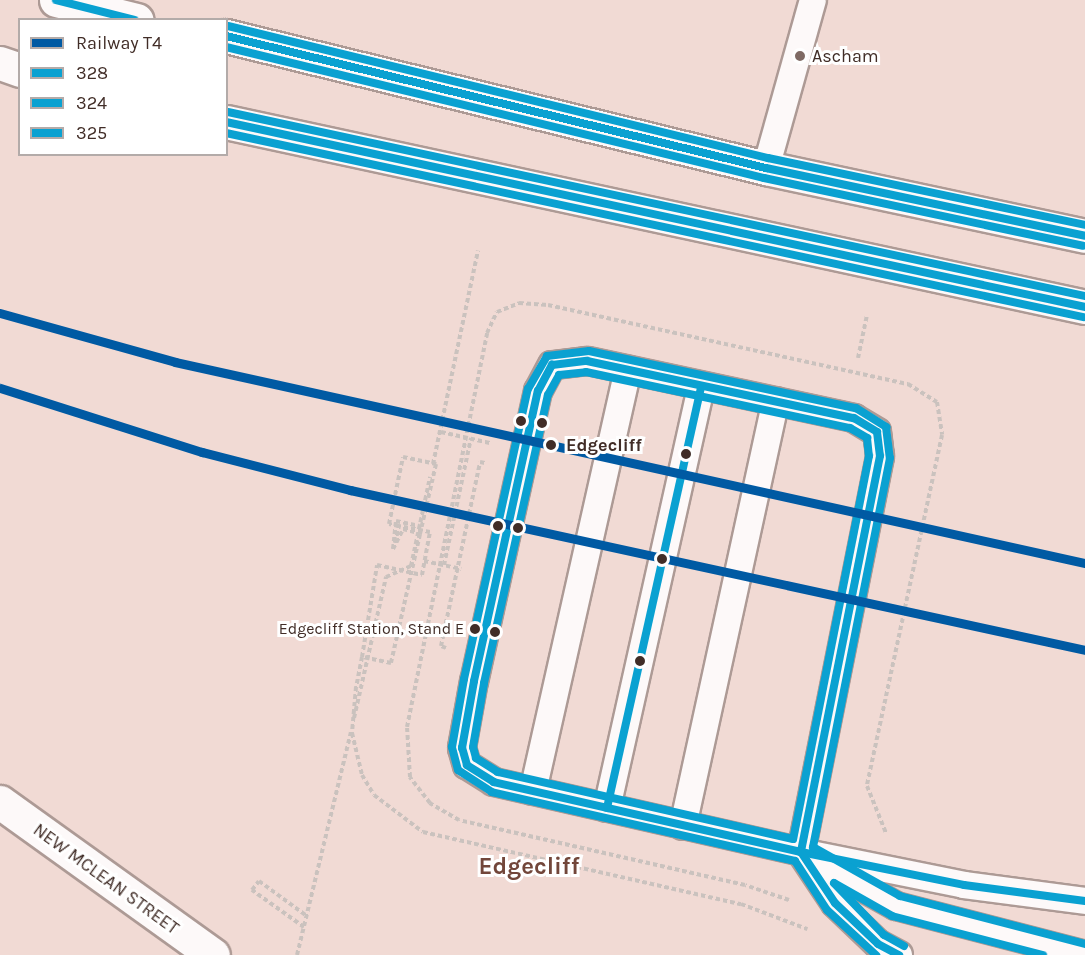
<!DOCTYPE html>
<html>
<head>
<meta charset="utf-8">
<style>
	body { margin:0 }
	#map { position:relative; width:1085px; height:955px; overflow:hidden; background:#f1dad4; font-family:Karla,sans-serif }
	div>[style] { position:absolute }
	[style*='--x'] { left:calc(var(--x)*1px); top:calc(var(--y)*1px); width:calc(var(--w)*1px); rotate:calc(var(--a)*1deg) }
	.path>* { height:4px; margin-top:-2px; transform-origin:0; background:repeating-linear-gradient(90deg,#cac2be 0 4.5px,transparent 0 7.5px) }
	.roads { filter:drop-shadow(2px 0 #ad9a95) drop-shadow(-2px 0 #ad9a95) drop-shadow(0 2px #ad9a95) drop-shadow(0 -2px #ad9a95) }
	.service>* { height:26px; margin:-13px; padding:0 13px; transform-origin:13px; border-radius:13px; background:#fdf9f9 }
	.minor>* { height:33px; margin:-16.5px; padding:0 16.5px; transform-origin:16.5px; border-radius:16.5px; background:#fdf9f9 }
	.primary>* { height:33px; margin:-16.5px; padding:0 16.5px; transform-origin:16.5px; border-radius:16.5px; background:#fdf9f9 }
	.bus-1>* { height:8px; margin:-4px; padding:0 4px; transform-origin:4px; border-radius:4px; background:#0aa1d1 }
	.bus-2>* { height:8px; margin:-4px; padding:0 4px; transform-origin:4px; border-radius:4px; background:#0aa1d1 }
	.bus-3>* { height:8px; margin:-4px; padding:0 4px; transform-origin:4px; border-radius:4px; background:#0aa1d1 }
	.rail-1>* { height:9px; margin:-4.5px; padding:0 4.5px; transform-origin:4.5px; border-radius:4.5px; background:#005aa3 }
	.dots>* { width:16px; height:16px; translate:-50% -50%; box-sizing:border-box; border:3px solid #fff; border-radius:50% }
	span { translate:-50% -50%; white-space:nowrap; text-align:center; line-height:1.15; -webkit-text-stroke:6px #fff; paint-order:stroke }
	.bus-label { font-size:16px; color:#412d27 }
	.right { translate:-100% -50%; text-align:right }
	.poi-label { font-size:18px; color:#412d27 }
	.left { translate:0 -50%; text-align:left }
	.stop-label { font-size:18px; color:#412d27; font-weight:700 }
	.street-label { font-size:18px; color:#412d27 }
	.district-label { font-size:24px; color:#72463a; font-weight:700 }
	.legend { position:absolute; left:18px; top:18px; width:210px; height:138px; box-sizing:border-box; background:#fff; border:2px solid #b3aba9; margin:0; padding:8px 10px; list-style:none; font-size:18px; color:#412d27 }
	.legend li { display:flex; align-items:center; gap:12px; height:30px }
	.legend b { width:30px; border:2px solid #b3aba9 }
</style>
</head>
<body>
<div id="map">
	<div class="path">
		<i style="--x:858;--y:358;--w:44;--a:-78.2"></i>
		<i style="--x:441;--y:432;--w:50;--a:12.7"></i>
		<i style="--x:433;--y:464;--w:218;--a:-78.1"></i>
		<i style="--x:395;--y:543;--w:17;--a:-77"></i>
		<i style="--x:393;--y:549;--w:28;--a:-84"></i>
		<i style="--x:396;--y:521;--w:24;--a:12"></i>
		<i style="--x:393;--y:549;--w:22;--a:-63"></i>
		<i style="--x:403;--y:529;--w:16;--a:15"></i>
		<i style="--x:424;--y:561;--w:38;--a:12"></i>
		<i style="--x:444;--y:565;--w:130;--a:-78"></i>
		<i style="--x:446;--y:648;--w:5;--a:-158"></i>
		<i style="--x:441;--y:646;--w:188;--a:-78"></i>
		<i style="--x:480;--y:462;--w:5;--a:11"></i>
		<i style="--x:362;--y:657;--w:93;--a:-80.7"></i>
		<i style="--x:377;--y:565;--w:46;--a:12.5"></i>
		<i style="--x:422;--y:575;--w:44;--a:-79.5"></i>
		<i style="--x:430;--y:532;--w:32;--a:-169"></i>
		<i style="--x:399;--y:526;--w:10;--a:-169"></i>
		<i style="--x:389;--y:524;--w:68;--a:-78.2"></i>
		<i style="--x:403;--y:457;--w:34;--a:12"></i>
		<i style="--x:436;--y:464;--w:72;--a:102.9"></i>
		<i style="--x:420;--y:534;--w:132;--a:102.7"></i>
		<i style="--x:391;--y:663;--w:30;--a:-168"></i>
		<i style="--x:362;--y:657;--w:31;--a:101"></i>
		<i style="--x:356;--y:687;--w:46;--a:95"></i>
		<i style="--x:352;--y:733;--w:43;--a:76.6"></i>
		<i style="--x:362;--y:775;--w:23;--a:59"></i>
		<i style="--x:374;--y:795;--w:61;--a:37.1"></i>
		<i style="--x:423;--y:832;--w:326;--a:12.8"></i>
		<i style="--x:741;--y:904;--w:71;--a:20.7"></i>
		<i style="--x:354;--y:718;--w:145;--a:-77.2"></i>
		<i style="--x:386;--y:577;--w:27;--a:-24"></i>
		<i style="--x:411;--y:566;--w:91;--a:-77.9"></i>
		<i style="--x:789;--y:900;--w:46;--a:-161.2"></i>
		<i style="--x:745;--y:885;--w:293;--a:-167.2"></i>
		<i style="--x:459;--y:820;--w:34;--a:-150"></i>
		<i style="--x:430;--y:803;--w:33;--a:-128"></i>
		<i style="--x:410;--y:777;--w:50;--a:-93.4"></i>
		<i style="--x:407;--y:727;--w:402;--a:-78.5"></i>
		<i style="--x:487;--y:333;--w:23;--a:-65"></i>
		<i style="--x:497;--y:312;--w:24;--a:-22"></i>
		<i style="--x:519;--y:303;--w:29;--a:4"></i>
		<i style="--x:548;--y:305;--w:369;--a:12.4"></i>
		<i style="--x:908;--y:384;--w:34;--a:32"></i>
		<i style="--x:937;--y:402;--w:33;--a:81"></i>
		<i style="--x:942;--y:435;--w:359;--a:102.1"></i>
		<i style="--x:867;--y:786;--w:51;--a:68"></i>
		<i style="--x:304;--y:927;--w:64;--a:-144.6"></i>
		<i style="--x:252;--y:890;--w:11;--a:-52"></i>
		<i style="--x:259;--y:881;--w:59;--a:36.1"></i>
		<i style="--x:297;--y:955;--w:230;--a:-76.4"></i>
	</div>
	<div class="roads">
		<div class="service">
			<i style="--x:766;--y:168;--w:174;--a:-74.4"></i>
			<i style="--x:533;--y:791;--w:432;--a:-77.3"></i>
			<i style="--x:607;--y:808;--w:432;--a:-77.4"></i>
			<i style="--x:683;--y:826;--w:435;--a:-77.7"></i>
			<i style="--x:819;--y:863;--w:88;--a:29.2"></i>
			<i style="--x:896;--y:906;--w:195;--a:14.5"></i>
			<i style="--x:899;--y:955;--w:24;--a:-152"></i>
			<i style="--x:878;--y:944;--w:59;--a:-136.4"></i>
			<i style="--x:835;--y:903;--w:61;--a:-123.7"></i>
			<i style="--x:801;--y:852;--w:404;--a:-78.7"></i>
			<i style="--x:880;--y:456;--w:24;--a:-97"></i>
			<i style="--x:877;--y:432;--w:27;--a:-149"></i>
			<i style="--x:854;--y:418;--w:273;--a:-167.9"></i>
			<i style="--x:587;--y:361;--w:35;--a:173"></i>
			<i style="--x:552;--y:365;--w:30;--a:118"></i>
			<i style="--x:538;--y:391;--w:297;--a:102.4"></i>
			<i style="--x:474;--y:681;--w:68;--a:100.2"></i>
			<i style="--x:462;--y:748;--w:18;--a:74"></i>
			<i style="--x:467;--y:765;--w:32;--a:32"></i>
			<i style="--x:494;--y:782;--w:315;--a:12.8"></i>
			<i style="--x:801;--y:852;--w:166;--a:11.4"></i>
			<i style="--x:964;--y:885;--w:122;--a:7.5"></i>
		</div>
		<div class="minor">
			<i style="--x:0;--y:802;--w:262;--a:35.7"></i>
		</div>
		<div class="primary">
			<i style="--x:56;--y:0;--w:83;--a:13.9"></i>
			<i style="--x:226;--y:36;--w:556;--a:13.74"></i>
			<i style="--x:766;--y:168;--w:326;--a:12"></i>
			<i style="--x:0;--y:63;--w:21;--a:19"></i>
			<i style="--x:226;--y:122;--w:879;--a:12.15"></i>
		</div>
	</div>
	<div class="bus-1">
		<i style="--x:56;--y:0;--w:81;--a:14.2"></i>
		<i style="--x:226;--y:36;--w:556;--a:13.74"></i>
		<i style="--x:766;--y:168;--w:326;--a:12"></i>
		<i style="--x:226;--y:122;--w:879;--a:12.15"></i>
		<i style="--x:587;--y:361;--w:273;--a:12.1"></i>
		<i style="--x:854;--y:418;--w:27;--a:31"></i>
		<i style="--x:877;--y:432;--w:24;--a:83"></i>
		<i style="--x:880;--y:456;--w:404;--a:101.3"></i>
		<i style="--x:801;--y:852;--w:315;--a:-167.2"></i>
		<i style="--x:494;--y:782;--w:32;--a:-148"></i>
		<i style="--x:467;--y:765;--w:18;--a:-106"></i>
		<i style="--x:462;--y:748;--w:68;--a:-79.8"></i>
		<i style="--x:474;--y:681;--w:297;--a:-77.6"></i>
		<i style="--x:538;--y:391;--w:30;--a:-62"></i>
		<i style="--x:552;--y:365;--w:35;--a:-7"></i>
		<i style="--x:607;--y:808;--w:432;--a:-77.4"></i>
		<i style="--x:801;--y:852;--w:166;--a:11.4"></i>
		<i style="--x:964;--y:885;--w:122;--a:7.5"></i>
		<i style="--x:801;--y:852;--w:61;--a:56.3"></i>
		<i style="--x:835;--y:903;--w:59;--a:43.6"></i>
		<i style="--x:878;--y:944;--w:24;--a:28"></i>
	</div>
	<div class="bus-2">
		<i style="--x:226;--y:47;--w:554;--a:13.68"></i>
		<i style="--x:764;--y:178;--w:326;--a:12"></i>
		<i style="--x:226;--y:133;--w:877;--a:12.12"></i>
		<i style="--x:795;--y:861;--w:311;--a:-167.2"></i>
		<i style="--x:492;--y:792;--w:40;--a:-147.1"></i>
		<i style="--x:458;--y:770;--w:24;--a:-105"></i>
		<i style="--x:452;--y:747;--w:69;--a:-80"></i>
		<i style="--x:464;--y:679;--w:297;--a:-77.6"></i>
		<i style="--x:528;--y:389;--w:38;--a:-60"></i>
		<i style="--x:547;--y:356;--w:42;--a:-6.8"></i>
		<i style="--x:589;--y:351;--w:273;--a:12.1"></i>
		<i style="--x:856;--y:408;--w:36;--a:32"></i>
		<i style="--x:886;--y:427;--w:31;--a:83"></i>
		<i style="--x:890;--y:458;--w:397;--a:101.2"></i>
		<i style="--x:904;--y:946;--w:23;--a:-151"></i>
		<i style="--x:884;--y:935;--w:72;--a:-133.9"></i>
		<i style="--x:834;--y:883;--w:67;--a:29.6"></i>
		<i style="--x:892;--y:916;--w:156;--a:14.5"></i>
	</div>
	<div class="bus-3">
		<i style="--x:228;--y:26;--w:556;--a:13.74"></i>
		<i style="--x:768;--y:158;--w:324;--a:11.9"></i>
		<i style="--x:228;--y:112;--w:877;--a:12.12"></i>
		<i style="--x:586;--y:372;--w:270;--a:12"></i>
		<i style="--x:850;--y:428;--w:20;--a:30"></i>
		<i style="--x:867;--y:438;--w:18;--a:84"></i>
		<i style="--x:869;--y:456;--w:390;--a:101.2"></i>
		<i style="--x:793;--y:839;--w:303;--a:-167.2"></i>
		<i style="--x:498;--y:772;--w:26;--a:-148"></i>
		<i style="--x:476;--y:758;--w:11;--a:-105"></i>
		<i style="--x:473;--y:747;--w:65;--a:-80.2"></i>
		<i style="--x:484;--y:683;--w:295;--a:-77.5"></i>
		<i style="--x:548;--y:395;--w:23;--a:-61"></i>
		<i style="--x:559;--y:375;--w:27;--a:-6"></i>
		<i style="--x:813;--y:847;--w:100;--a:29.4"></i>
		<i style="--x:900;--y:896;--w:191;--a:14.5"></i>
		<i style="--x:795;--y:861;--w:59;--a:56.9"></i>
		<i style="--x:827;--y:910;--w:67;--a:42.6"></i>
	</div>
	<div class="rail-1">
		<i style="--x:0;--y:313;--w:182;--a:15.6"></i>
		<i style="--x:175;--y:362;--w:932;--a:12.46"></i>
		<i style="--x:0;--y:388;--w:212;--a:17.6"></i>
		<i style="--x:202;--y:452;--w:153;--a:14.4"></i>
		<i style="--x:350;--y:490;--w:752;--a:12.28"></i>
	</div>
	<div class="dots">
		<i style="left:800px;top:56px;background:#7f6a64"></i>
		<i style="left:521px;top:421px;background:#412d27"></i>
		<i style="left:542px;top:423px;background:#412d27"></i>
		<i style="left:551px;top:445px;background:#412d27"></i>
		<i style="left:686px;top:454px;background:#412d27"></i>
		<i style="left:498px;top:526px;background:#412d27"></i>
		<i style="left:518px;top:528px;background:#412d27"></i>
		<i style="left:662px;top:559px;background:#412d27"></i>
		<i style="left:475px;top:629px;background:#412d27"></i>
		<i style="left:495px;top:632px;background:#412d27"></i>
		<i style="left:640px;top:661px;background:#412d27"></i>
	</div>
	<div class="bus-label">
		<span class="right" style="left:464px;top:629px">Edgecliff Station, Stand E</span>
	</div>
	<div class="poi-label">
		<span class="left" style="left:812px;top:56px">Ascham</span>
	</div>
	<div class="stop-label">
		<span class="left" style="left:566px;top:445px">Edgecliff</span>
	</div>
	<div class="street-label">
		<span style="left:106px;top:879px;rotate:36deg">NEW MCLEAN STREET</span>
	</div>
	<div class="district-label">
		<span style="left:529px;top:867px">Edgecliff</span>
	</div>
	<ul class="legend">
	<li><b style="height:8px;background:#005aa3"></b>Railway T4</li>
	<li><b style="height:8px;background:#0aa1d1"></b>328</li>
	<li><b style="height:8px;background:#0aa1d1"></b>324</li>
	<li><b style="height:8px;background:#0aa1d1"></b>325</li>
	</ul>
</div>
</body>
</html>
